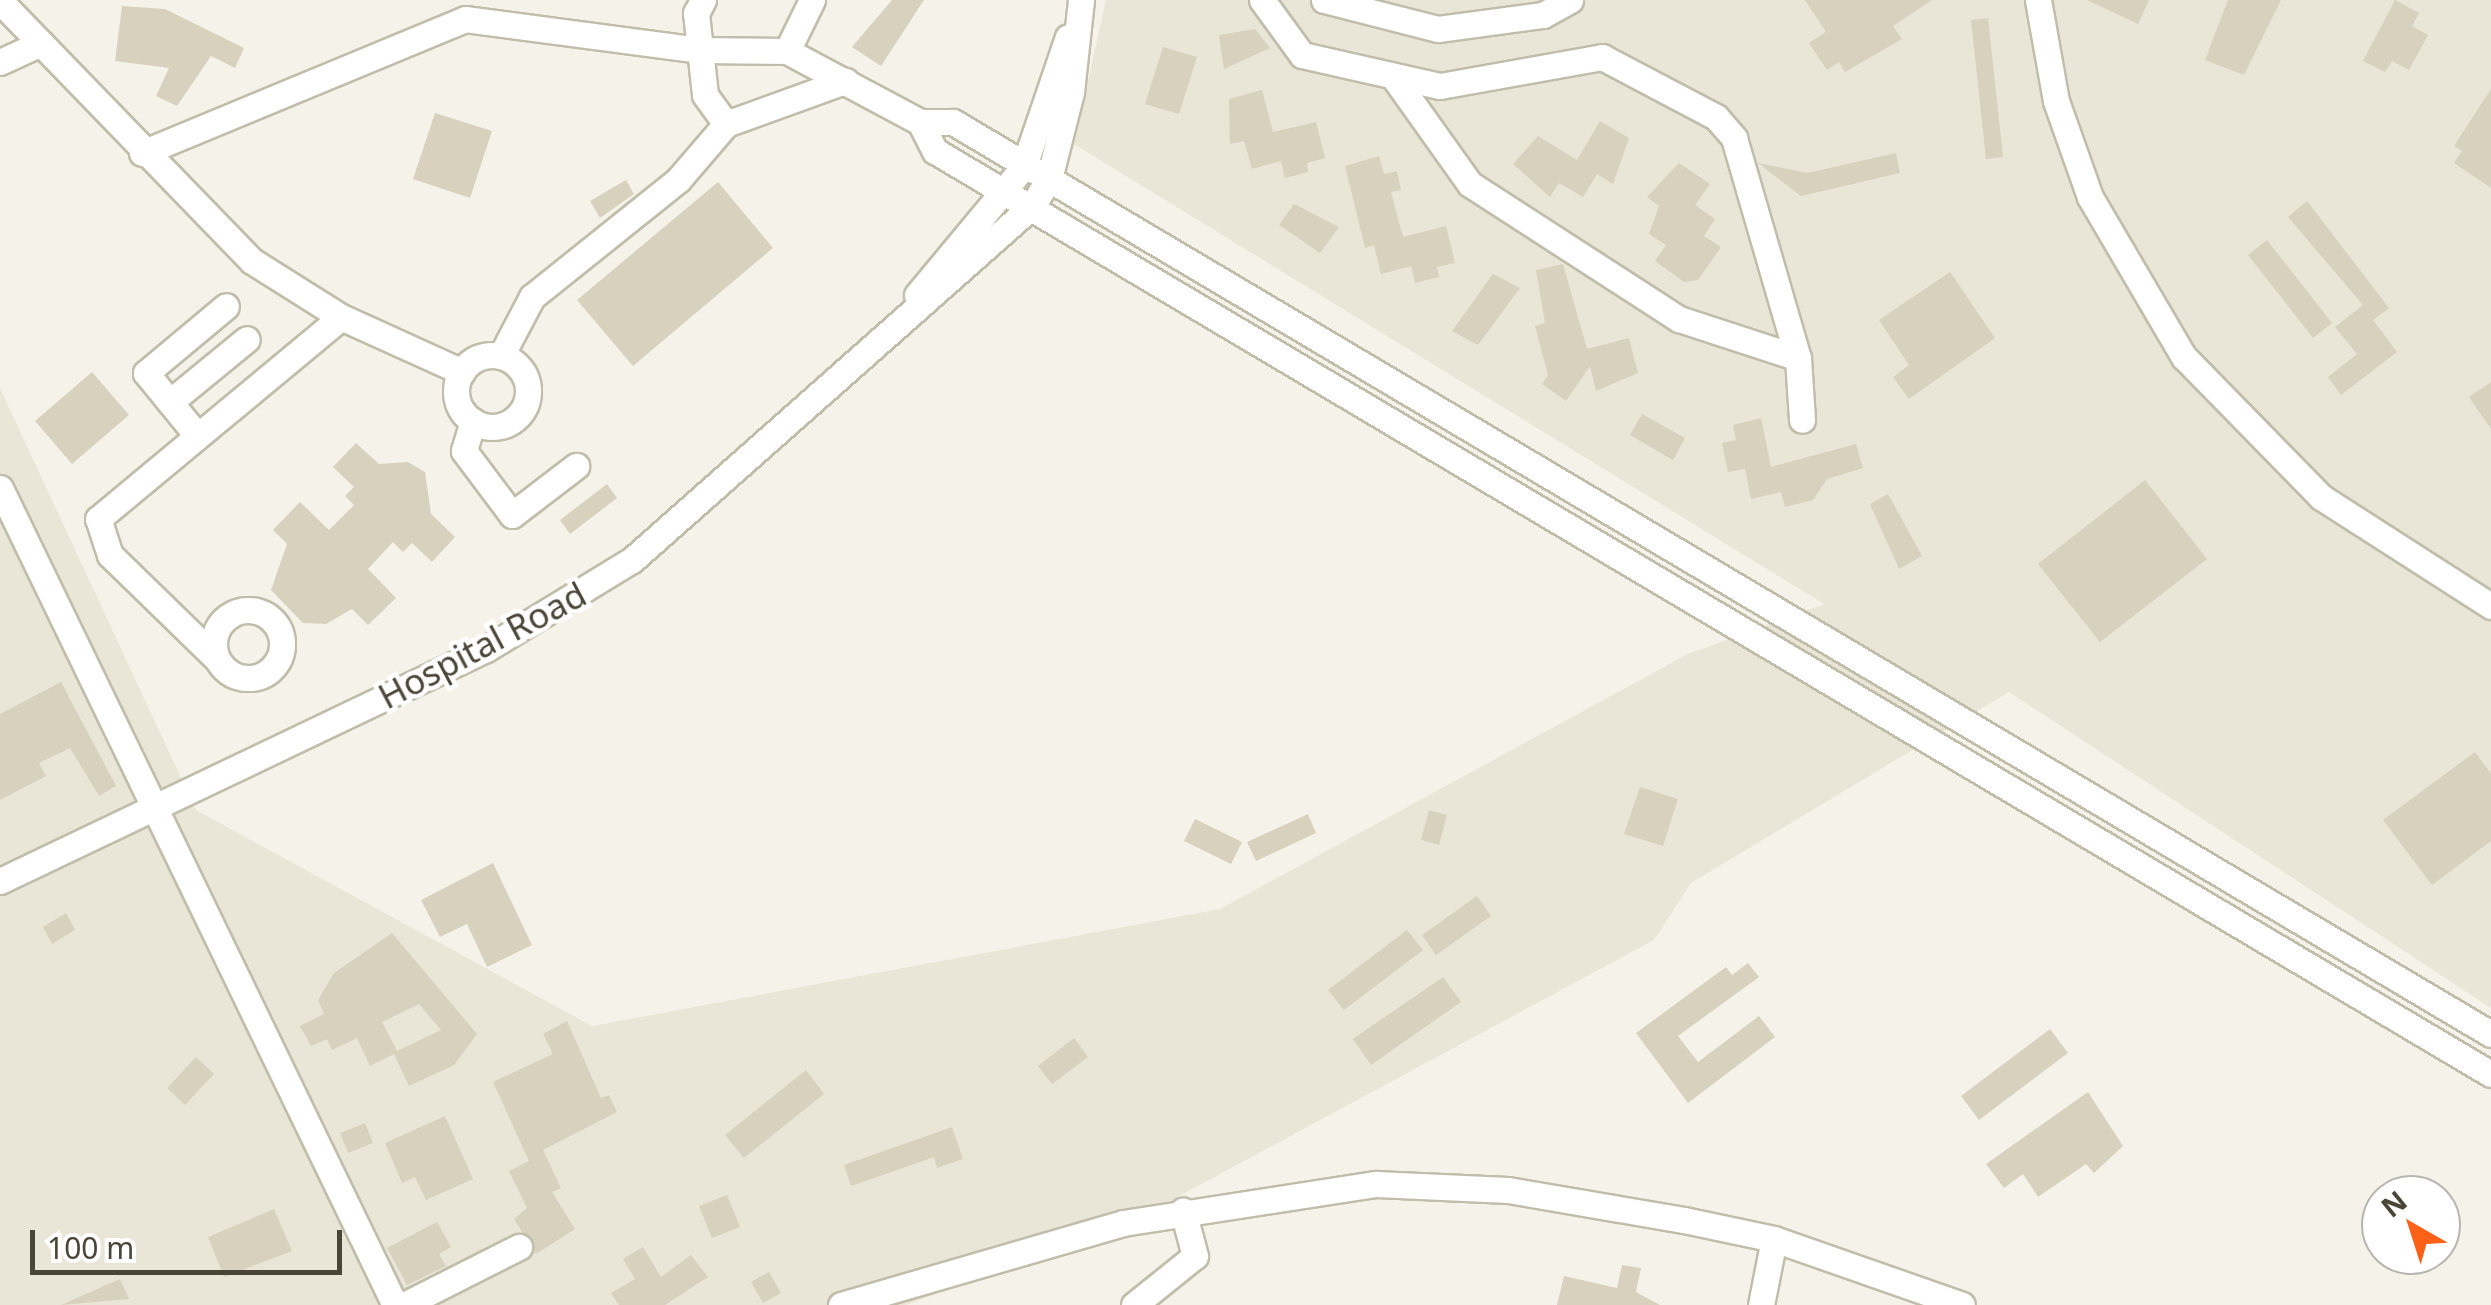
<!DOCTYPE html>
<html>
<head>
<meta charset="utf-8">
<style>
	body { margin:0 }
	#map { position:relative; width:2491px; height:1305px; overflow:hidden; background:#f5f3e9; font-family:"Noto Sans",sans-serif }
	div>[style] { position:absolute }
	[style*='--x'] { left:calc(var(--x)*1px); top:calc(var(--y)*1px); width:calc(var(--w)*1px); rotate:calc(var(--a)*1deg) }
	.residential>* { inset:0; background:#e9e6d7 }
	.building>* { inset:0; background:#d7d1be }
	.roads { filter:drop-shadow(2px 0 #c0bdab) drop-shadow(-2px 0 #c0bdab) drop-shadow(0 2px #c0bdab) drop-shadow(0 -2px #c0bdab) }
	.minor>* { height:25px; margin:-12.5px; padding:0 12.5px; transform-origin:12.5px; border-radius:12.5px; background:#fff }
	.minor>.ring { margin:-12.5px; padding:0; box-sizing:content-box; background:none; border:25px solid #fff; border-radius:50% }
	span { translate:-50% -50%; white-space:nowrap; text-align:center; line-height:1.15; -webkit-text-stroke:9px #fff; paint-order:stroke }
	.street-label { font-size:35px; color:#494537 }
	.north { position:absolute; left:2361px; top:1175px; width:100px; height:100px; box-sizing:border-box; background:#fff; border:2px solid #b6b5af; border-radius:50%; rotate:321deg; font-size:28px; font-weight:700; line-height:40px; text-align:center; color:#494537 }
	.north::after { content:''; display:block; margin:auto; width:35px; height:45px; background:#fd6017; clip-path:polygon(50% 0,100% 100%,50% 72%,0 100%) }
	.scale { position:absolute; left:30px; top:1230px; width:312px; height:45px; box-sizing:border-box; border:5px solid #494537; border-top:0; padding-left:12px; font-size:30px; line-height:35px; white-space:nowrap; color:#494537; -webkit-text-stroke:8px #fff; paint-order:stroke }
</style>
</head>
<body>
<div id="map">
	<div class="residential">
		<i style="clip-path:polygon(1106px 0,2491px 0,2491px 1008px,2009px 692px,1691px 883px,1654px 940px,1131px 1222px,906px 1305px,0 1305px,0 388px,196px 810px,592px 1026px,1220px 909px,1688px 654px,1824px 604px,1074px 144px)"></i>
	</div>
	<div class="building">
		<i style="clip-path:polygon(892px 0,924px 0,881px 66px,852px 47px)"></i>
		<i style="clip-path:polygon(1805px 0,1932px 0,1893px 26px,1902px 39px,1845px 72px,1839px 62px,1827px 70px,1809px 43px,1826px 32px)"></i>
		<i style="clip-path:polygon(2087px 0,2149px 0,2138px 24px)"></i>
		<i style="clip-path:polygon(2228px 0,2281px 0,2244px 75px,2205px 60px)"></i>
		<i style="clip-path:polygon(2395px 0,2419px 13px,2412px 26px,2428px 35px,2409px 70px,2392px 61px,2385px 72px,2363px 61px)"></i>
		<i style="clip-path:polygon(122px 6px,165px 9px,244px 48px,235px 68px,211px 56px,177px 106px,156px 96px,169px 68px,115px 61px)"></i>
		<i style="clip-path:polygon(1988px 18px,2003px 157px,1986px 159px,1971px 20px)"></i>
		<i style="clip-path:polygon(1255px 29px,1270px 48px,1224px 69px,1219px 35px)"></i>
		<i style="clip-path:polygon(1163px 47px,1197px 57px,1179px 114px,1145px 104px)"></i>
		<i style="clip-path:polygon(2491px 89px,2491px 188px,2454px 163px,2462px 151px,2454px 146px)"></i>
		<i style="clip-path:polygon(1262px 90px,1273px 132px,1316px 122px,1325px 158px,1307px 163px,1308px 172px,1285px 178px,1281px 161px,1252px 169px,1244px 141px,1230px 144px,1229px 99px)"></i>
		<i style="clip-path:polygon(435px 113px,492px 131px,470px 198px,413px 179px)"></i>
		<i style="clip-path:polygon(1600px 121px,1629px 138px,1613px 184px,1597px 174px,1583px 197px,1559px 183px,1550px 197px,1513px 164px,1538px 136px,1577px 160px)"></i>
		<i style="clip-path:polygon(1896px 153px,1900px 173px,1801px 196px,1758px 163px,1807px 173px)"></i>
		<i style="clip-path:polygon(1379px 156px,1384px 174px,1397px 171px,1401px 190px,1391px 192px,1403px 237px,1446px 226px,1455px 263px,1437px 267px,1439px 277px,1415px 283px,1411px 266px,1381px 274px,1374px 245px,1365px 248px,1345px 166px)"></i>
		<i style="clip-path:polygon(1679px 163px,1710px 184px,1695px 205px,1715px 219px,1704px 236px,1721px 247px,1698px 280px,1684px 282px,1655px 261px,1666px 245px,1649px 234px,1659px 206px,1647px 197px)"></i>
		<i style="clip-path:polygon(626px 180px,634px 194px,600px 218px,590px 201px)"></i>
		<i style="clip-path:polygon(718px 182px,773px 248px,633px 366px,577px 300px)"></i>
		<i style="clip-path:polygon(2307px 201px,2389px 308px,2373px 320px,2397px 352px,2341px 395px,2328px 377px,2357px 354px,2335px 327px,2363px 305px,2288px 217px)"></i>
		<i style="clip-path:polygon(1294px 204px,1339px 227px,1320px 253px,1279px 225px)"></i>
		<i style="clip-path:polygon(2267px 240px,2332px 323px,2313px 338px,2248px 255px)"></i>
		<i style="clip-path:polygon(1563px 264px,1587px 349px,1629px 338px,1638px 373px,1596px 391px,1590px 366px,1566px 401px,1542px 384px,1548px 375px,1535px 326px,1545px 323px,1536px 270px)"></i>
		<i style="clip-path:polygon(1950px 272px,1995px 338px,1909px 399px,1893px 377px,1909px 365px,1879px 320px)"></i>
		<i style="clip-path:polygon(1493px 274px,1520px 288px,1478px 345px,1452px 331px)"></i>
		<i style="clip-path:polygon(92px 372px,129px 415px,72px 464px,35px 421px)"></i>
		<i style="clip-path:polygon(2491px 382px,2491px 429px,2469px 397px)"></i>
		<i style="clip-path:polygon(1642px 414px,1685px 438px,1673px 460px,1630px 435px)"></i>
		<i style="clip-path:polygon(1761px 418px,1771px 467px,1856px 444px,1863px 468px,1827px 479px,1813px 500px,1785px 507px,1781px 492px,1751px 499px,1745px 469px,1728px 472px,1722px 443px,1736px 440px,1733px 425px)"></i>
		<i style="clip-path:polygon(356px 443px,379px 464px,408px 462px,425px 472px,431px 514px,455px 537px,432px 562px,412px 543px,403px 552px,393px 542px,368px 569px,396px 598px,368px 625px,352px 609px,326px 624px,303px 623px,271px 590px,287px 544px,273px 530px,300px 502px,329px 530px,354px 505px,345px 496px,354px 487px,333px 467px)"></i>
		<i style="clip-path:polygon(2145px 480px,2207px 559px,2100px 642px,2038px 564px)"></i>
		<i style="clip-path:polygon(607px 484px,617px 498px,570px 534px,560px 520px)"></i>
		<i style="clip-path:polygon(1888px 494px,1922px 556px,1899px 569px,1870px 504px)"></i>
		<i style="clip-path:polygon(61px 682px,116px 786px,99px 796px,70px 748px,39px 763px,46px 776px,0 800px,0 714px)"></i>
		<i style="clip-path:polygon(2475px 752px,2491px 774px,2491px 841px,2432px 885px,2383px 820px)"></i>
		<i style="clip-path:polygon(1640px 787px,1678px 799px,1663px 846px,1624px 834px)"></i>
		<i style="clip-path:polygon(1429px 810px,1447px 815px,1439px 845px,1421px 840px)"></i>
		<i style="clip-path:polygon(1308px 814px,1316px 833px,1256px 861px,1247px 842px)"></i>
		<i style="clip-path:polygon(1195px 819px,1242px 842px,1231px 864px,1184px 841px)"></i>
		<i style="clip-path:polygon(493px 863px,532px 945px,487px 967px,467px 924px,440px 937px,421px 900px)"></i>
		<i style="clip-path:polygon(1477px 896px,1491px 916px,1436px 955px,1422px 935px)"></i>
		<i style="clip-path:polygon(66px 913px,75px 930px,52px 944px,43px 927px)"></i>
		<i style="clip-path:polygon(1407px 930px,1423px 950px,1344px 1010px,1328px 990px)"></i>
		<i style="clip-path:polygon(evenodd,392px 933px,477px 1034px,454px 1065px,409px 1086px,394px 1054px,370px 1066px,357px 1038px,332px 1050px,327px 1039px,311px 1046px,300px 1026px,324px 1014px,318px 1000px,334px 973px,392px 933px,419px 1004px,441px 1030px,397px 1051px,382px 1022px,419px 1004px)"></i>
		<i style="clip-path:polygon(1748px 963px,1759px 977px,1678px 1036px,1698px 1062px,1759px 1016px,1775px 1037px,1688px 1103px,1636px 1033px,1726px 967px,1732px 975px)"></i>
		<i style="clip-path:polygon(1443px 977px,1461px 1002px,1371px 1065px,1353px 1039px)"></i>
		<i style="clip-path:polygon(567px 1021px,601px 1098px,609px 1095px,617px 1112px,543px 1150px,561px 1188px,552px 1192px,575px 1229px,536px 1254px,514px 1219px,527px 1208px,509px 1171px,529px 1161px,493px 1082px,553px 1054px,543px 1034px)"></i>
		<i style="clip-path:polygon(2050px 1029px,2068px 1053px,1979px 1120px,1961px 1096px)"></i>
		<i style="clip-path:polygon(1074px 1038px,1088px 1057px,1052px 1084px,1038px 1066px)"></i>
		<i style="clip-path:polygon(196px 1057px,214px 1074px,185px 1105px,167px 1088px)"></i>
		<i style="clip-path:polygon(806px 1070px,824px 1094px,744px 1158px,725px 1135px)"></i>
		<i style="clip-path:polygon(2088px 1092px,2123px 1146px,2094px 1173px,2086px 1164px,2038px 1197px,2023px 1174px,2004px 1188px,1986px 1164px)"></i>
		<i style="clip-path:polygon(445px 1116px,473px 1179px,426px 1200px,415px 1177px,402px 1183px,385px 1143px)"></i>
		<i style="clip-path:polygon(365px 1123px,373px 1143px,348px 1153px,340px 1133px)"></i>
		<i style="clip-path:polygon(952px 1127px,963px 1159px,937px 1168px,934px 1157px,851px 1186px,844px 1165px)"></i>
		<i style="clip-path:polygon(727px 1195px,740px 1227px,712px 1238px,699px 1206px)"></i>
		<i style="clip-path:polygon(274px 1209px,292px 1251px,224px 1277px,208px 1237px)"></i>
		<i style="clip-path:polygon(437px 1222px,451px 1247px,439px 1254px,446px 1266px,407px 1285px,387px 1248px)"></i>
		<i style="clip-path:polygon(643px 1247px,661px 1277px,691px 1255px,708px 1277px,665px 1305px,619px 1305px,611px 1293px,635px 1279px,623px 1259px)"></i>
		<i style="clip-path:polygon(1622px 1265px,1641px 1268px,1636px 1292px,1660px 1305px,1557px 1305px,1564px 1276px,1617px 1288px)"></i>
		<i style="clip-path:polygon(769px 1272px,781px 1293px,763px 1303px,751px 1282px)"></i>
		<i style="clip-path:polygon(120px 1279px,129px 1299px,61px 1305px)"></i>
	</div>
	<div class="roads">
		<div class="minor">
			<i style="--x:703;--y:0;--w:15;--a:118"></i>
			<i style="--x:696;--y:13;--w:82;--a:83.7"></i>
			<i style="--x:705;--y:95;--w:36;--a:54"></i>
			<i style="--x:1262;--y:0;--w:68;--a:54"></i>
			<i style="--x:1302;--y:55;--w:141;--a:12.7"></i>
			<i style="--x:1440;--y:86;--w:165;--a:-10.1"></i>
			<i style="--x:1602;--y:57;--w:129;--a:27.8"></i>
			<i style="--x:1716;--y:117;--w:28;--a:49"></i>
			<i style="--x:1734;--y:138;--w:229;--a:73.8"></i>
			<i style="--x:1798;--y:358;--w:62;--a:86.3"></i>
			<i style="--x:1324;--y:0;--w:118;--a:14.3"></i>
			<i style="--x:1438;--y:29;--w:106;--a:-7.6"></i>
			<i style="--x:1543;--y:15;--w:31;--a:-29"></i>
			<i style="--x:2038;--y:0;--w:103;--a:79.9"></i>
			<i style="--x:2056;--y:101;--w:102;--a:70.5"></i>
			<i style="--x:2090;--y:197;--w:186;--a:59.6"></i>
			<i style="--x:2184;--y:357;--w:196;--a:45.6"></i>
			<i style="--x:2321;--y:497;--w:202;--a:32.7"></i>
			<i style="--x:0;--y:1;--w:362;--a:45.9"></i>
			<i style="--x:252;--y:261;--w:105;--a:32.2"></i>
			<i style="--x:341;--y:317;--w:133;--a:24.4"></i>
			<i style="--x:787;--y:51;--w:57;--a:-63.9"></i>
			<i style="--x:0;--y:62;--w:45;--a:-24.9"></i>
			<i style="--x:1395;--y:79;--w:129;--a:54.5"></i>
			<i style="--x:1470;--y:184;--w:249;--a:32.9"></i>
			<i style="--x:1679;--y:319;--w:125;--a:18.1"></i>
			<i style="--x:920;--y:122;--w:33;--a:63"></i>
			<i style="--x:935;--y:151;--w:1809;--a:30.68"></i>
			<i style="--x:142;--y:153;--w:350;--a:-22.5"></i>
			<i style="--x:465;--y:19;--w:236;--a:7.5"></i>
			<i style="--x:699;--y:50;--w:88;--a:0.7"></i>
			<i style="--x:787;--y:51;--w:151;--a:28.1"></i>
			<i style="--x:920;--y:122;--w:33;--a:0"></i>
			<i style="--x:953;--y:122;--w:1788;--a:30.67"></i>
			<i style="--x:917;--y:295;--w:168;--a:-50.3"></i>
			<i style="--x:1024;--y:166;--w:136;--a:-71.2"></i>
			<i class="ring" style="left:456px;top:355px;width:47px;height:47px"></i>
			<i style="--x:501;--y:356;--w:67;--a:-62.3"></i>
			<i style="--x:532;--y:297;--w:187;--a:-38.7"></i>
			<i style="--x:678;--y:180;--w:74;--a:-49.4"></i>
			<i style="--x:726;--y:124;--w:127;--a:-19.9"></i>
			<i style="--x:170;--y:402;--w:99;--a:-39.3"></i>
			<i style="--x:473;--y:421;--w:31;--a:107"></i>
			<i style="--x:464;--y:451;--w:80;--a:53.1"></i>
			<i style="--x:512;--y:515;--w:81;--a:-37.4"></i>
			<i style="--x:196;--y:434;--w:79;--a:-129.3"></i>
			<i style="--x:146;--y:373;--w:104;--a:-39.9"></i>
			<i style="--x:0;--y:488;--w:907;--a:64.2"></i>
			<i class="ring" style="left:214px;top:610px;width:43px;height:43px"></i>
			<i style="--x:216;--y:658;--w:148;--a:-135.8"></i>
			<i style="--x:110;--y:555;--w:38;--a:-108"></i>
			<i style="--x:98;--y:519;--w:316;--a:-39.7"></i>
			<i style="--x:0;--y:881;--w:539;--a:-25.52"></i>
			<i style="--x:486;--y:649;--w:171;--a:-31.4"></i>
			<i style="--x:632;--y:560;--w:534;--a:-41.51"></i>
			<i style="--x:1032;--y:206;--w:32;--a:-58"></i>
			<i style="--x:1049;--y:179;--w:90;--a:-75.8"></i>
			<i style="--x:1071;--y:92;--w:93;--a:-83.8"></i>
			<i style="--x:404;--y:1305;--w:129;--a:-26.8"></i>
			<i style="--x:841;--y:1305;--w:294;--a:-16.2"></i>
			<i style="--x:1123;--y:1223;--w:256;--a:-8.8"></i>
			<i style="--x:1376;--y:1184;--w:132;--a:2.6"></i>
			<i style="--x:1508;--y:1190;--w:179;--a:9.7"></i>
			<i style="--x:1684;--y:1220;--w:92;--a:11.9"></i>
			<i style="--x:1774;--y:1239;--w:199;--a:19.3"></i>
			<i style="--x:1134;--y:1305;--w:78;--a:-38.8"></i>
			<i style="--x:1195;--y:1256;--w:47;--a:-104.9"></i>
			<i style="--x:1761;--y:1305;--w:67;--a:-78.9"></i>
		</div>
	</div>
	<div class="street-label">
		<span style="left:482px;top:645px;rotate:-28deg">Hospital Road</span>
	</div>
	<div class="north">N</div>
	<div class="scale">100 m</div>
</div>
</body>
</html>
